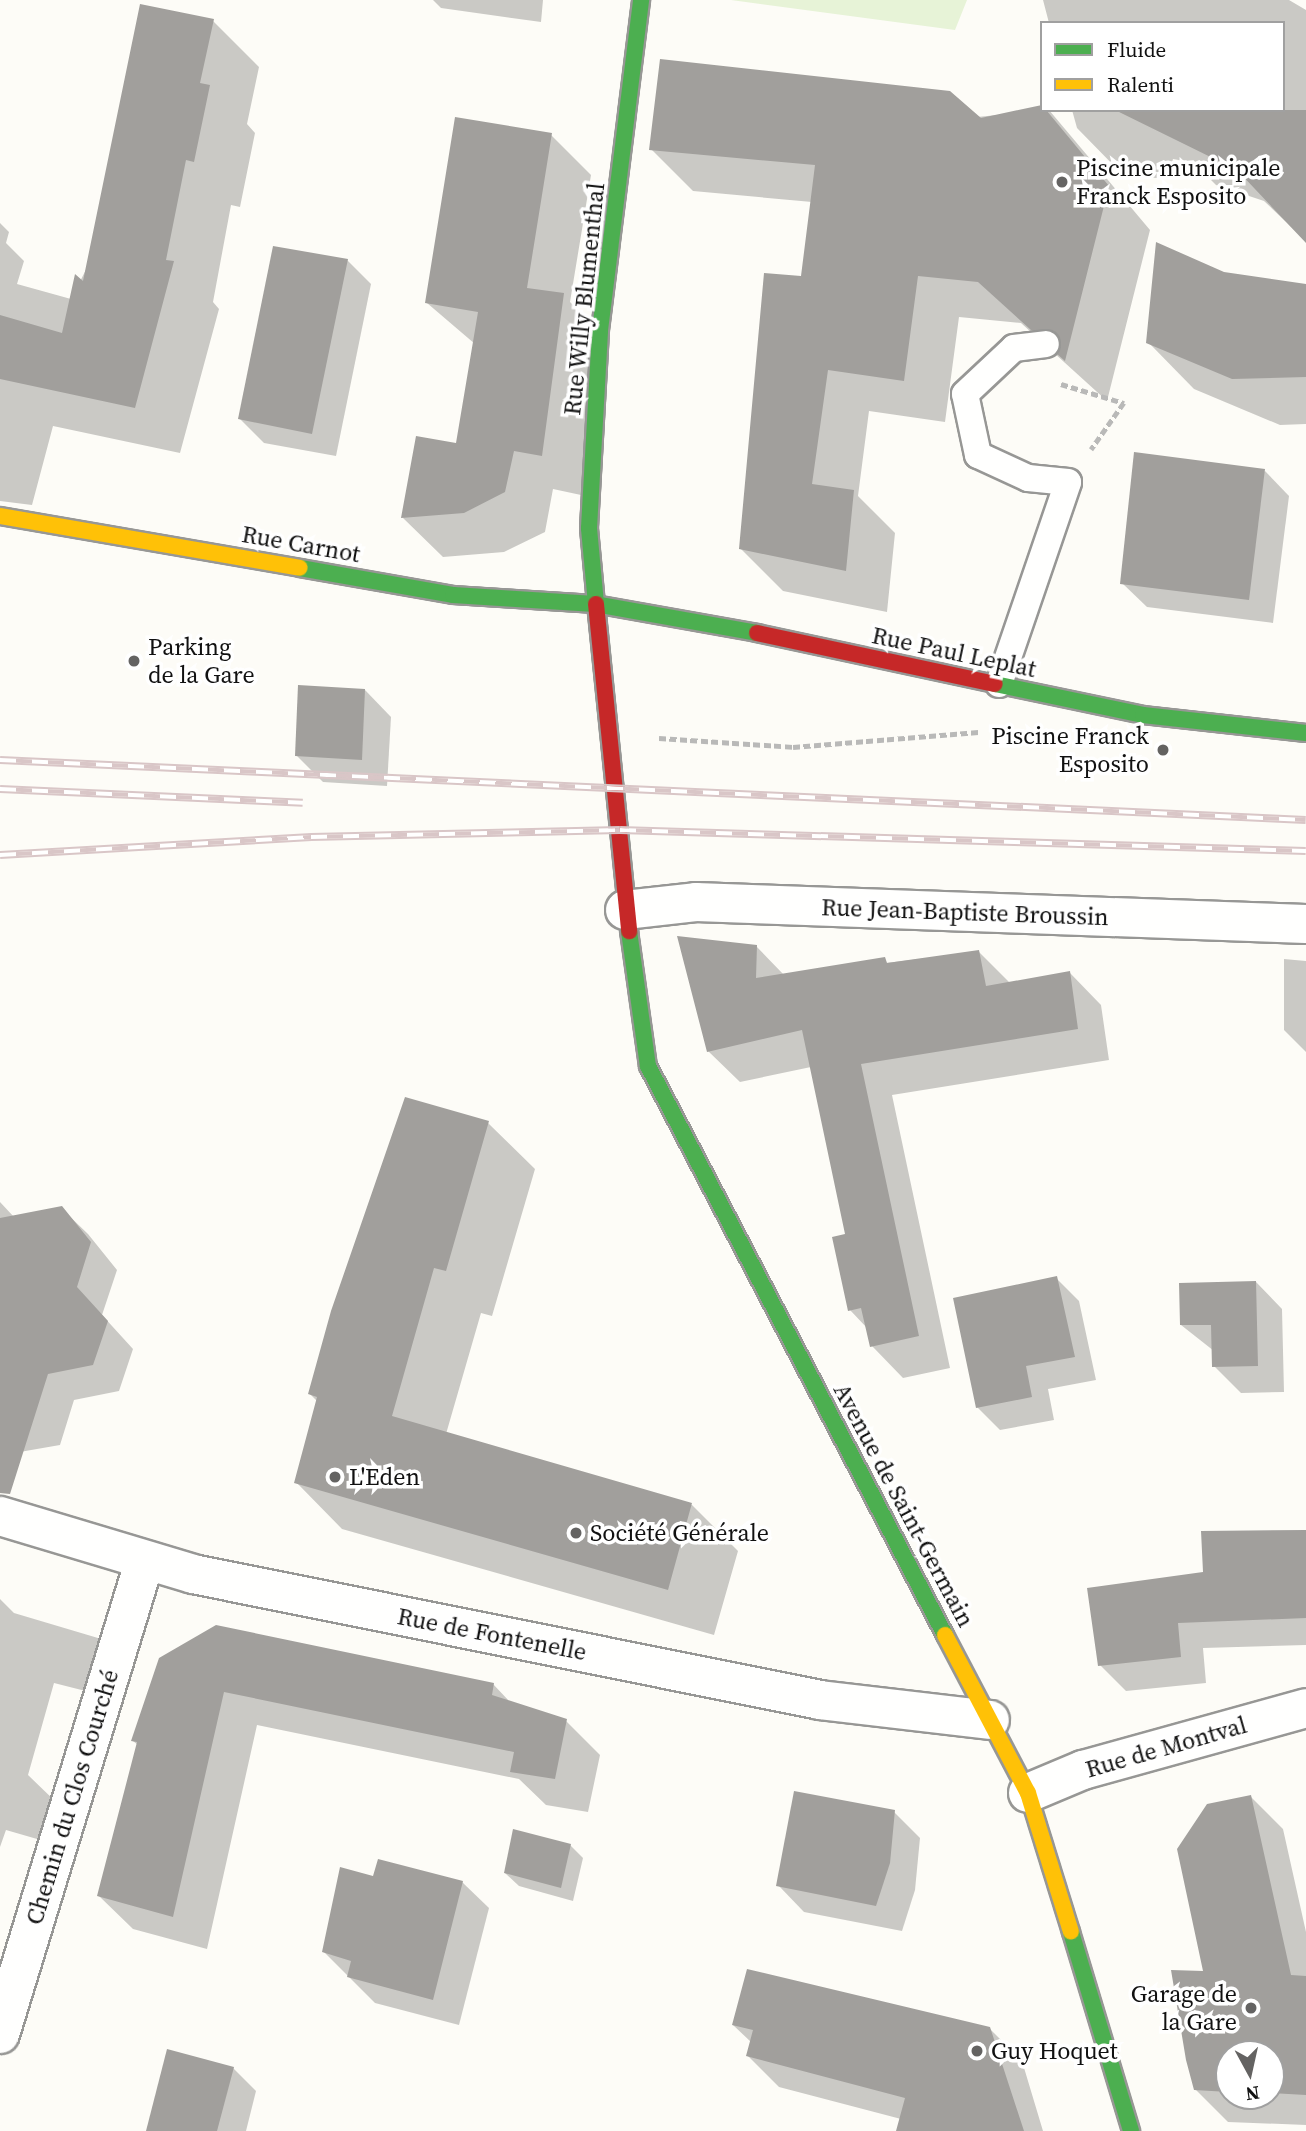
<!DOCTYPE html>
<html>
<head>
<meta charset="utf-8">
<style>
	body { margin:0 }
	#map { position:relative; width:1306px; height:2131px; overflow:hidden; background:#fdfcf7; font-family:"Source Serif 4",serif }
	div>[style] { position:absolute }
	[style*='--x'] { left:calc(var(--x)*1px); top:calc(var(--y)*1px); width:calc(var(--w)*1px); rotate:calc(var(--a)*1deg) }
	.green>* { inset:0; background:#e7f3d7 }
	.shadow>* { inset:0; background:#0003 }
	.building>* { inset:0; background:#a19f9c }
	.path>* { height:4.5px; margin-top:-2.25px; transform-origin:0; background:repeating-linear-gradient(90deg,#b9b9b8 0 7px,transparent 0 10.5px) }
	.roads { filter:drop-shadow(2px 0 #979795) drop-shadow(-2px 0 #979795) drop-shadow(0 2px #979795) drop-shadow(0 -2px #979795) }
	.lane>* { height:26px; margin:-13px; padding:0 13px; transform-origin:13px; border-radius:13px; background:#fffffe }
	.street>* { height:38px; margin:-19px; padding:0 19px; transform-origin:19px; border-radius:19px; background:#fffffe }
	.fast>* { height:16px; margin:-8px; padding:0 8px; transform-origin:8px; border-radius:8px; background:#4caf50 }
	.slow>* { height:16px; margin:-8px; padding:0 8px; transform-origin:8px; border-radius:8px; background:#ffc107 }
	.jam>* { height:16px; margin:-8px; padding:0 8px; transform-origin:8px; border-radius:8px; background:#c62828 }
	.rail>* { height:8px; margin-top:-4px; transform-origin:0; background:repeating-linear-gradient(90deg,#fff 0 16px,#d9c6c7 0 32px); box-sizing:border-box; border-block:2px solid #d9c6c7 }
	.dots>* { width:19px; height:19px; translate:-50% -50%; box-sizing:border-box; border:4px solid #fff; border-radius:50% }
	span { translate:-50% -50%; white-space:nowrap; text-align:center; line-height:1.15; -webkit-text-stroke:7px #fff; paint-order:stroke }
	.poi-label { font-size:24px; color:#111 }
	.left { translate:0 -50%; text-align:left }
	.right { translate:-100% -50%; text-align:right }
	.street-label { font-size:24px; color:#111 }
	.legend { position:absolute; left:1040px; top:21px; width:245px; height:91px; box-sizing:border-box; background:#fff; border:2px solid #a0a0a0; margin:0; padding:9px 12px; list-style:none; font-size:21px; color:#111 }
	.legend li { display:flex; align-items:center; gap:14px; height:35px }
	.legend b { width:35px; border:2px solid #a0a0a0 }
	.north { position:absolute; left:1215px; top:2040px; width:70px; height:70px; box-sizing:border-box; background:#fff; border:2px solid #a0a0a0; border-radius:50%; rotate:172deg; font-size:19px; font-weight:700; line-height:28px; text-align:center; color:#111 }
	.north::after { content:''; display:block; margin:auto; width:24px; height:32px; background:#646362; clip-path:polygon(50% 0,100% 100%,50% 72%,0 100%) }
</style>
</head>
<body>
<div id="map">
	<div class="green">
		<i style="clip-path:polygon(731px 0,967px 0,955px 30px)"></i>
	</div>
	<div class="shadow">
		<i style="clip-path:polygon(433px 0,543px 0,541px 22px,441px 8px)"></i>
		<i style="clip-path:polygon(1043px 0,1289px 0,1306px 10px,1306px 241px,1264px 201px,1216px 185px,1194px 163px,1173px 159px,1168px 179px,1123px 175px,1077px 128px,1072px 110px,1283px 110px,1283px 23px,1049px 23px)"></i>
		<i style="clip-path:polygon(213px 21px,259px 67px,247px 124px,255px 133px,240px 207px,231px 205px,213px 302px,219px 309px,180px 453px,53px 426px,32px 505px,0 501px,0 223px,9px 232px,6px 243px,24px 261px,17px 284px,71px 299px)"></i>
		<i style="clip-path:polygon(1049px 110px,1150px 230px,1107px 401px,1021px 323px,959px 317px,945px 422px,869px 411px,858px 496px,895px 533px,887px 612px,783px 591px,741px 549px,802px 278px,812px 202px,693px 191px,651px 149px)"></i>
		<i style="clip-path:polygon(551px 135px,591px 175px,570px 302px,603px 335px,581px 495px,553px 489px,545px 532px,504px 552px,443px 557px,403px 518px,457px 445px,475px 344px,427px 303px)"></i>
		<i style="clip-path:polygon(347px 260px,371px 284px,336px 456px,264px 443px,240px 419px)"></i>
		<i style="clip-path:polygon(1223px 274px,1306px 285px,1306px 424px,1280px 425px,1194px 389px,1148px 342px)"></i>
		<i style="clip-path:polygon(1265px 471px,1289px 496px,1273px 623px,1147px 607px,1122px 583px)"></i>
		<i style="clip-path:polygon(365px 690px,391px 717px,387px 786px,323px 782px,297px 756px)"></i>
		<i style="clip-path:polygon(756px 946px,784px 975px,979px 952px,1010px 983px,1070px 973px,1101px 1005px,1109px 1060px,892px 1095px,950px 1368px,903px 1378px,872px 1346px,867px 1328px,850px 1310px,847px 1236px,811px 1067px,740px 1082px,708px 1051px)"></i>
		<i style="clip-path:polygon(1284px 959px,1306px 961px,1306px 1052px,1284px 1030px)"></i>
		<i style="clip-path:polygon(488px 1123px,535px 1169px,492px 1316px,481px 1313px,446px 1434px,692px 1505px,738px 1551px,714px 1635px,342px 1529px,296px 1482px,317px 1401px,310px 1394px)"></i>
		<i style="clip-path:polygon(0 1202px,14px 1217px,61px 1208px,88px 1234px,117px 1270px,102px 1315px,133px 1349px,119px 1391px,74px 1400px,60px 1445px,14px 1453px,0 1439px)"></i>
		<i style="clip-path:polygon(1056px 1278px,1079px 1301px,1096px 1380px,1048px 1389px,1054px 1420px,1000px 1430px,977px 1407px)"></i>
		<i style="clip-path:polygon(1256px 1282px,1282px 1309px,1284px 1392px,1241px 1393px,1214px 1366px,1214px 1351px,1181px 1325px)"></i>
		<i style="clip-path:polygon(1306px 1532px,1306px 1645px,1203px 1648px,1206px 1683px,1126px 1691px,1100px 1665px,1205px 1573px)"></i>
		<i style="clip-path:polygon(0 1599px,14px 1613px,98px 1638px,123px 1663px,113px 1698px,54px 1683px,28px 1775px,56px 1802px,44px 1841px,6px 1830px,0 1847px)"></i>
		<i style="clip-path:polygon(160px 1659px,493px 1684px,512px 1704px,566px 1721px,600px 1755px,588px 1812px,546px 1805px,519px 1779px,257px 1725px,207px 1949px,133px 1929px,99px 1896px,138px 1745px,133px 1741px)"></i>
		<i style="clip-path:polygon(evenodd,1251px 1797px,1283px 1829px,1306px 1932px,1306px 2125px,1228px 2122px,1196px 2090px,1205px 1973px,1251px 1797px,1229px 2054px,1271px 2054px,1271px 2096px,1229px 2096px,1229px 2054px)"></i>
		<i style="clip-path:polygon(894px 1812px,920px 1838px,915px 1890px,902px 1931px,804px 1912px,778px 1885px)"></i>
		<i style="clip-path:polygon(570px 1845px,583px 1858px,573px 1901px,519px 1886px,505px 1873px)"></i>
		<i style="clip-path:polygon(374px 1878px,462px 1882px,489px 1908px,459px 2025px,375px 2003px,324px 1952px)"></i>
		<i style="clip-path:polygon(733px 2025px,990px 2029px,1022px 2061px,1043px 2131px,898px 2131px,901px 2119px,779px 2087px,748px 2056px,751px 2042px)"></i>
		<i style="clip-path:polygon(233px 2068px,256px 2091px,246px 2131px,148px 2131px)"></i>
	</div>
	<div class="building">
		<i style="clip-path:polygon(140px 4px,214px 19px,200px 83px,210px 85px,194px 162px,186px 160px,166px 260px,174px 261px,135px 408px,0 379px,0 315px,62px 333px,75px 274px,83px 281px)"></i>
		<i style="clip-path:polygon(660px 59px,950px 91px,981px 118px,1042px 105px,1109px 186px,1065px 361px,1057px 354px,1058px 334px,1031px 330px,978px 282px,918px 276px,904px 381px,828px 370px,812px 484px,854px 490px,846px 571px,739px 549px,764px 273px,801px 276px,815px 165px,649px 150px)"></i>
		<i style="clip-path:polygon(1115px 110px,1306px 110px,1306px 243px,1237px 170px)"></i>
		<i style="clip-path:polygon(455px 117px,552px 133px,527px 288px,564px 293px,542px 456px,514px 451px,505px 492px,464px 513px,401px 518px,416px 436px,456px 443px,478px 312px,425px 303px)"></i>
		<i style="clip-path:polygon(1156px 242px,1224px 272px,1306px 284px,1306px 377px,1232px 379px,1146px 343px)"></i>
		<i style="clip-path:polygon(273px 246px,348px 259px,312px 434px,238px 419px)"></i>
		<i style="clip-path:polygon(1134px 452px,1265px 469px,1249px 600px,1120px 584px)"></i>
		<i style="clip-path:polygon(298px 685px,365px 689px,362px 760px,295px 756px)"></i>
		<i style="clip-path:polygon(677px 936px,757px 945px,756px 978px,885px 957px,887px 963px,979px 950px,986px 986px,1070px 971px,1078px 1029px,861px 1064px,919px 1336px,870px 1347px,861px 1308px,848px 1311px,832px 1237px,845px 1234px,802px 1030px,707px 1052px)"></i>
		<i style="clip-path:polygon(405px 1097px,489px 1121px,446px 1271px,434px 1268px,392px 1416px,692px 1503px,668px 1590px,294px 1483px,317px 1397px,308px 1394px,331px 1311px)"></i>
		<i style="clip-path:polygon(62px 1206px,91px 1242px,77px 1287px,108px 1321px,93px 1365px,48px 1374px,10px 1494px,0 1493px,0 1218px)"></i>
		<i style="clip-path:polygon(1057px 1276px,1075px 1357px,1026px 1366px,1032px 1397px,976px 1408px,953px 1298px)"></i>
		<i style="clip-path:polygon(1256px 1281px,1258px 1366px,1212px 1367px,1211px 1325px,1180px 1325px,1179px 1283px)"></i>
		<i style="clip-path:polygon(1306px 1530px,1306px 1618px,1178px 1623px,1181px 1657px,1098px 1666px,1087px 1588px,1203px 1572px,1201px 1531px)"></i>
		<i style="clip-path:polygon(216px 1625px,494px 1683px,492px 1695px,567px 1719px,555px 1779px,510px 1772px,514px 1752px,224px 1692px,173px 1917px,97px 1896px,137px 1742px,131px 1741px,159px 1658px)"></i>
		<i style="clip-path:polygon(794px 1791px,895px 1810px,890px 1863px,876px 1906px,776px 1886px)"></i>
		<i style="clip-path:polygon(1251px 1795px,1291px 1975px,1306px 1976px,1306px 2095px,1271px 2093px,1271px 2054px,1229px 2054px,1229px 2092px,1194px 2090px,1186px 2060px,1171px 1970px,1203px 1971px,1177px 1849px,1207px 1804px)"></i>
		<i style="clip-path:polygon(513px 1829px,571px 1844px,561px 1888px,504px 1873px)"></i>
		<i style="clip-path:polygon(378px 1859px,463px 1881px,433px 2000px,347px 1977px,351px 1961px,322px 1952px,340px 1867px,373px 1876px)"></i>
		<i style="clip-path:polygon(747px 1969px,990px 2027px,1024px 2131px,896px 2131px,905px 2098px,746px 2056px,753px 2030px,732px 2025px)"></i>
		<i style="clip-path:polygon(167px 2049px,234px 2067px,217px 2131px,146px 2131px)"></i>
	</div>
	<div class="path">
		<i style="--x:1061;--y:384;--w:66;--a:16.8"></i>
		<i style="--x:1124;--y:403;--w:57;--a:125.1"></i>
		<i style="--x:659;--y:738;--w:134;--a:3.8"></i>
		<i style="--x:793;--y:747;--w:186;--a:-4.6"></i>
	</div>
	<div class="roads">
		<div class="lane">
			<i style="--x:999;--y:684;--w:213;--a:-71.1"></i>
			<i style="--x:1068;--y:482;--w:40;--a:-174.3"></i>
			<i style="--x:1028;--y:478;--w:55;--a:-155.3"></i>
			<i style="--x:978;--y:455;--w:62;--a:-102"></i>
			<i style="--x:965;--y:394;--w:67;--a:-43.2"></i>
			<i style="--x:1014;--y:348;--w:32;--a:-7"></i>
		</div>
		<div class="street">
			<i style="--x:625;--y:910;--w:71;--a:-6.4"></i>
			<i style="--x:696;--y:902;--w:610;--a:2.07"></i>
			<i style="--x:0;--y:1516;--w:202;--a:16.7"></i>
			<i style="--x:193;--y:1574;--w:640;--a:11.36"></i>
			<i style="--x:820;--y:1700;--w:171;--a:6.7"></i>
			<i style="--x:1028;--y:1793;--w:60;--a:-22.7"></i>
			<i style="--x:1083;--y:1770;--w:231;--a:-15.5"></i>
			<i style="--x:0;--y:2034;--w:495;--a:-73"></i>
		</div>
		<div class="fast">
			<i style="--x:300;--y:568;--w:155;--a:10"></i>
			<i style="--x:453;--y:595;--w:142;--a:3.6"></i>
			<i style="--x:595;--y:604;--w:165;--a:10.1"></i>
			<i style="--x:596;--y:604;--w:76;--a:-95.3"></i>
			<i style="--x:589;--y:528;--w:198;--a:-86.8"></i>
			<i style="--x:600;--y:330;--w:333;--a:-82.9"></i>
			<i style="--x:995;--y:684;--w:151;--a:11.8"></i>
			<i style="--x:1143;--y:715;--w:164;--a:6.3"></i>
			<i style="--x:629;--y:931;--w:136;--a:82"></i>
			<i style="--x:648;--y:1066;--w:642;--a:62.44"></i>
			<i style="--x:1071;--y:1932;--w:208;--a:73.2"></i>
		</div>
		<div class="slow">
			<i style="--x:0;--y:516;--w:304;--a:9.8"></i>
			<i style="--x:945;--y:1635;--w:178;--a:62.3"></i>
			<i style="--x:1028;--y:1793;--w:145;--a:72.8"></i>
		</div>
		<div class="jam">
			<i style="--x:596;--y:604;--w:329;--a:84.2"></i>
			<i style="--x:757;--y:633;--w:243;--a:12.1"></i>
		</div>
	</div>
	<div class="rail">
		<i style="--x:0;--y:760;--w:1307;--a:2.63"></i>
		<i style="--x:0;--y:789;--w:303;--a:2.6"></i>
		<i style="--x:0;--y:855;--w:312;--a:-3.3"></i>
		<i style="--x:311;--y:837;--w:309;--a:-1.3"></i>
		<i style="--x:620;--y:830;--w:686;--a:1.75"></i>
	</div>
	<div class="dots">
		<i style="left:1062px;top:182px;background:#646362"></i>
		<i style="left:134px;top:661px;background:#646362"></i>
		<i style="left:1163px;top:750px;background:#646362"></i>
		<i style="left:335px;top:1477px;background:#646362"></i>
		<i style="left:576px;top:1533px;background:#646362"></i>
		<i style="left:1251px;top:2008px;background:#646362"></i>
		<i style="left:977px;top:2051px;background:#646362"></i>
	</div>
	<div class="poi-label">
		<span class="left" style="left:1076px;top:182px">Piscine municipale<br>Franck Esposito</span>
		<span class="left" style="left:148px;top:661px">Parking<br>de la Gare</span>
		<span class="right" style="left:1149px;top:750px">Piscine Franck<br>Esposito</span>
		<span class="left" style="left:349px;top:1477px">L'Eden</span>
		<span class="left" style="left:590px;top:1533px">Société Générale</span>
		<span class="right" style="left:1237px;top:2008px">Garage de<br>la Gare</span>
		<span class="left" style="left:991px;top:2051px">Guy Hoquet</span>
	</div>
	<div class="street-label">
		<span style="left:584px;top:299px;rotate:-84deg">Rue Willy Blumenthal</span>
		<span style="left:301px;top:544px;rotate:10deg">Rue Carnot</span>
		<span style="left:954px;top:652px;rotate:12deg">Rue Paul Leplat</span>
		<span style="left:965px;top:912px;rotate:2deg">Rue Jean-Baptiste Broussin</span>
		<span style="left:904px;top:1505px;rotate:62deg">Avenue de Saint-Germain</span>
		<span style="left:492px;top:1634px;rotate:11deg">Rue de Fontenelle</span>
		<span style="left:1166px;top:1747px;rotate:-16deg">Rue de Montval</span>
		<span style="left:72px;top:1797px;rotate:-73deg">Chemin du Clos Courché</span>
	</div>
	<ul class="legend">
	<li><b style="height:9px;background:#4caf50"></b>Fluide</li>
	<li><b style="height:9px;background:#ffc107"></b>Ralenti</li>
	</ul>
	<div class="north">N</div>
</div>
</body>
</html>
